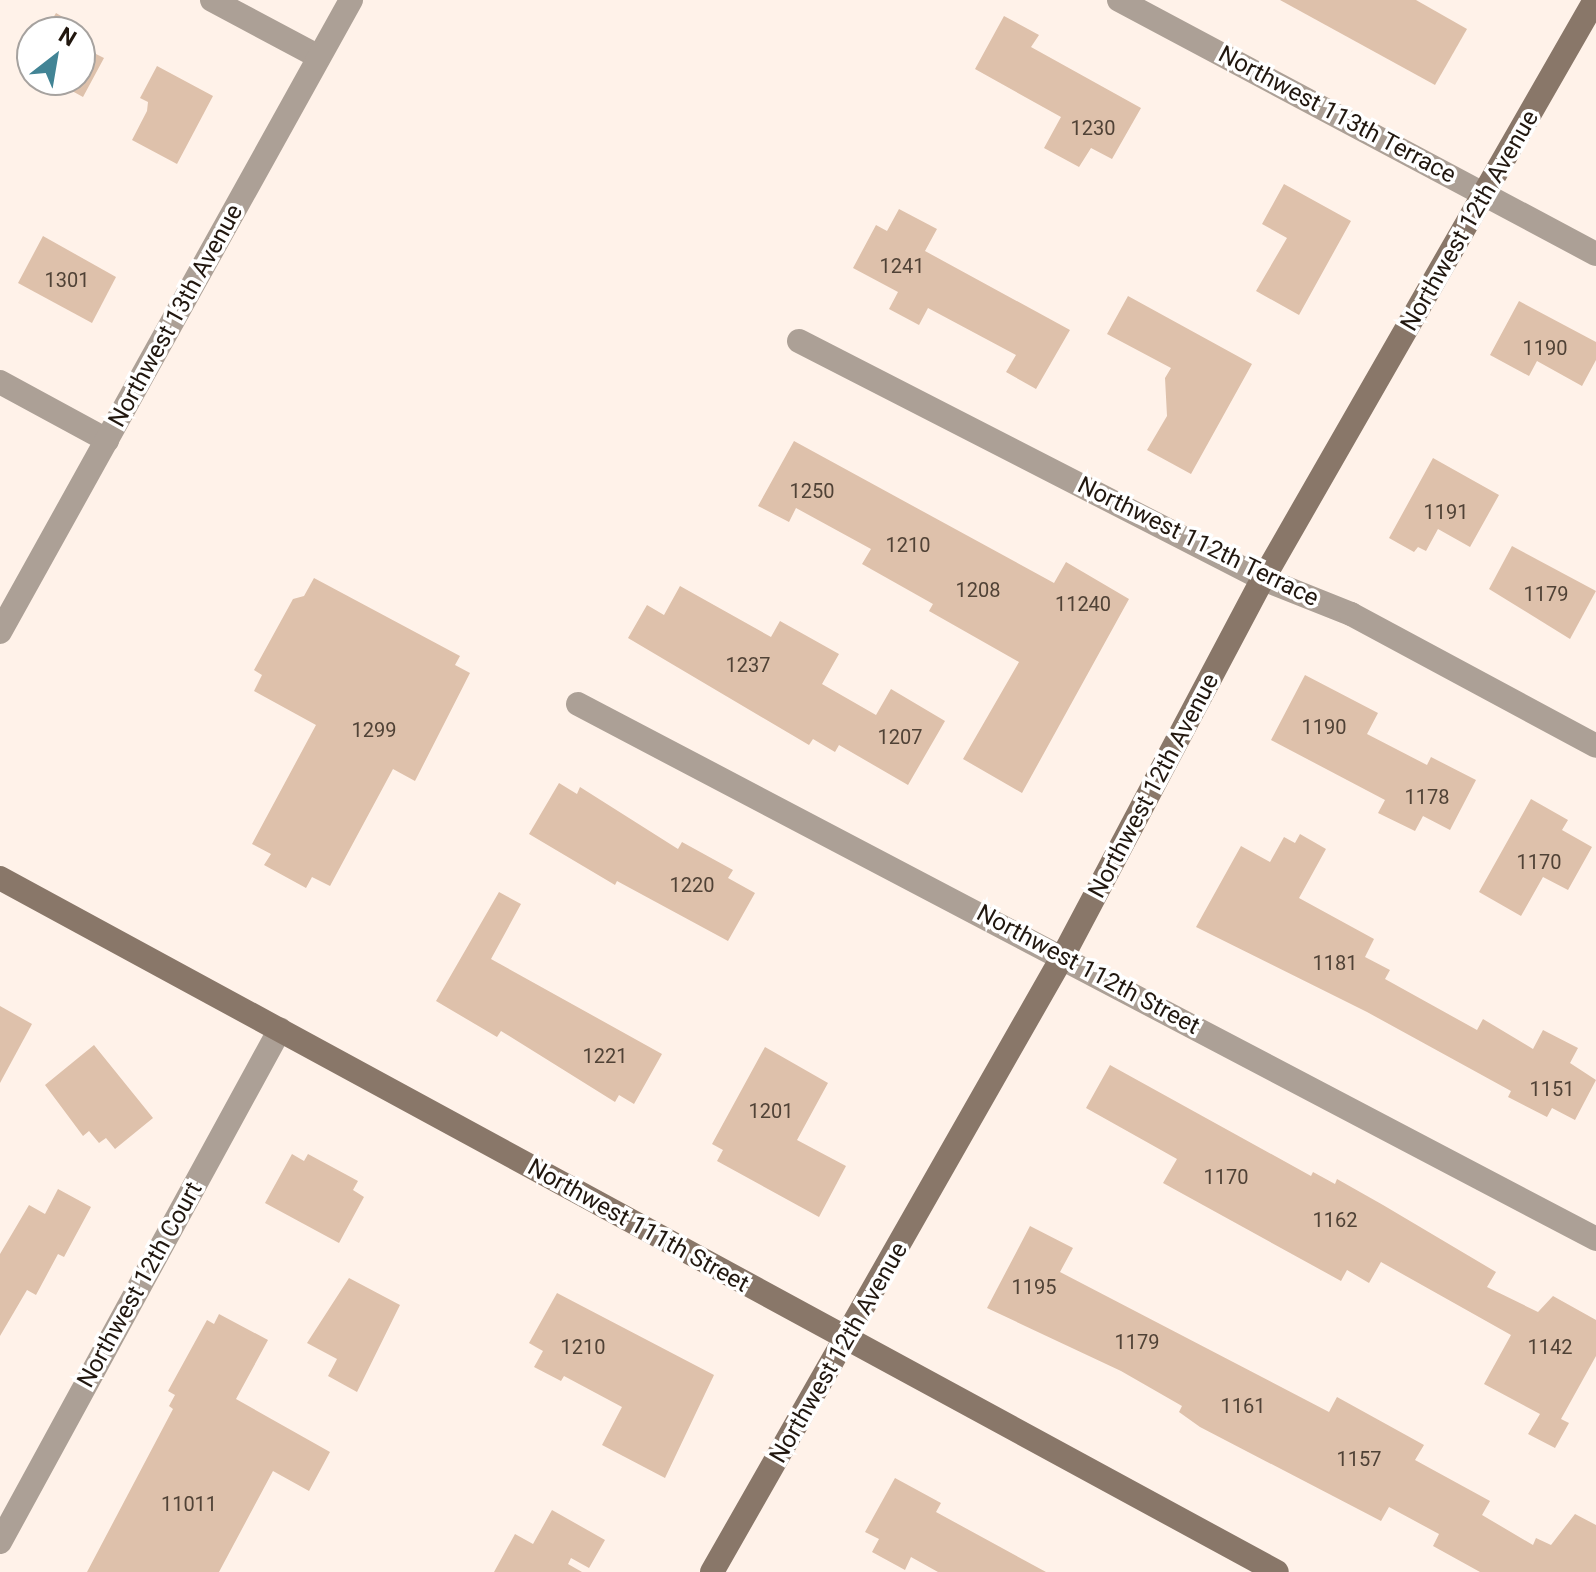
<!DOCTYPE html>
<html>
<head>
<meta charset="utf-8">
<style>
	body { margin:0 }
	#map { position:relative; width:1596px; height:1572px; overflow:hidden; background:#fff2e9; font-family:Roboto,sans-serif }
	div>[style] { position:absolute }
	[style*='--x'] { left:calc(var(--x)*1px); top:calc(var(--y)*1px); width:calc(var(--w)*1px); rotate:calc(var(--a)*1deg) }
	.building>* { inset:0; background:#dec1ab }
	.street>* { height:24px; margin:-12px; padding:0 12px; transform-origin:12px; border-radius:12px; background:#aca096 }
	.secondary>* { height:24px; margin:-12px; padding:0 12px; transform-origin:12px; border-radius:12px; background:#897769 }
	span { translate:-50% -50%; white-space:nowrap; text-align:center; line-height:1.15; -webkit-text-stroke:7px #fff; paint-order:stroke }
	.number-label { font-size:20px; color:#504236 }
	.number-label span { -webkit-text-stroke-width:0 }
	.street-label { font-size:24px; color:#21170f }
	.north { position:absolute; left:16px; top:16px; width:80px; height:80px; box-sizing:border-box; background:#fff; border:2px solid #a6a29f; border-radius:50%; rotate:31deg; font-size:22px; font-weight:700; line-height:32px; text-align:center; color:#21170f }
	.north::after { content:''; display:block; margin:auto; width:28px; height:36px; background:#428495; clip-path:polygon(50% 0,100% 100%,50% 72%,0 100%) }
</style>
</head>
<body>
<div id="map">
	<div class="building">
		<i style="clip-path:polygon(1280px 0,1416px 0,1467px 29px,1435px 85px)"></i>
		<i style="clip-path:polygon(56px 13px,80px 27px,77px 32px,45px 32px)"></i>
		<i style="clip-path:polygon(1004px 16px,1039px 35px,1031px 47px,1141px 108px,1112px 159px,1091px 148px,1079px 167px,1044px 148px,1061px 117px,975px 69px)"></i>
		<i style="clip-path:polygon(80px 46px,104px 58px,83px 97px,52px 80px,80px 80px)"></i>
		<i style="clip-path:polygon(32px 56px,32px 80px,52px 80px,47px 89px,22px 75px)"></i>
		<i style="clip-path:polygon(157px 66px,213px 96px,177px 164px,132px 140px,147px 111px,148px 102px,140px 98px)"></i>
		<i style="clip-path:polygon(1284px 184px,1351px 221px,1299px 315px,1256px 291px,1287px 238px,1262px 224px)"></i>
		<i style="clip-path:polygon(899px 209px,937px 229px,925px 251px,1070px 330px,1036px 389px,1006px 372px,1016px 355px,928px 308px,919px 325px,889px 309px,898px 292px,853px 268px,876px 225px,887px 231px)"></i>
		<i style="clip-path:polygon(43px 236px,116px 277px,92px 323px,18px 283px)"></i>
		<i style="clip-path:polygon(1128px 296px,1252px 364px,1191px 474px,1147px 450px,1167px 416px,1165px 378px,1171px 368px,1107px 334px)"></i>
		<i style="clip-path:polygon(1519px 301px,1596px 342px,1596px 360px,1582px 386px,1537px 361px,1529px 376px,1490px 355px)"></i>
		<i style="clip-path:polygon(794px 441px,1054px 583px,1066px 562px,1129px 599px,1022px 793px,963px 759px,1019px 662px,929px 611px,933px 604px,862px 564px,871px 549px,796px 508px,789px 522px,758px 506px)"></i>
		<i style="clip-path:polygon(1433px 458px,1499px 495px,1470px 547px,1438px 529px,1426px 551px,1418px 547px,1414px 552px,1389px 538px)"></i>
		<i style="clip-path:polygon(1512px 546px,1596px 591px,1570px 639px,1489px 589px)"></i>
		<i style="clip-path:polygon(314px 578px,460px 656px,455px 665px,470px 673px,415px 781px,393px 769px,330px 886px,312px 877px,306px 888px,264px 865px,271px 854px,252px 844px,316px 725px,254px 691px,262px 675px,254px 670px,293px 599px,304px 596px)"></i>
		<i style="clip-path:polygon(680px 586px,771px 637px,780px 621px,839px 654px,822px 684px,876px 715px,891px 689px,945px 721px,908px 785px,839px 745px,835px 752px,813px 739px,809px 745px,628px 638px,647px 605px,664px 615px)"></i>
		<i style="clip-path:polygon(1305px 675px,1378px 713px,1367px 734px,1427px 765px,1431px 757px,1476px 780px,1450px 830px,1423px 816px,1415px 831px,1378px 813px,1385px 800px,1271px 740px)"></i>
		<i style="clip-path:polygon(559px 783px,577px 794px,580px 787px,678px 849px,682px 842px,733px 870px,728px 878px,755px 893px,728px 941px,617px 881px,615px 885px,529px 834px)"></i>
		<i style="clip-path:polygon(1531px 799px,1568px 820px,1562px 830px,1592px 847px,1568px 890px,1543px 877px,1521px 916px,1479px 892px)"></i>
		<i style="clip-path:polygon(1300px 834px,1326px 849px,1299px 898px,1374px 939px,1365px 957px,1390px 970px,1385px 979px,1477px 1030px,1483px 1019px,1533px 1049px,1543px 1030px,1578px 1048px,1570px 1063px,1596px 1080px,1575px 1120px,1552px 1108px,1547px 1117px,1508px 1097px,1511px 1091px,1367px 1012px,1196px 927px,1241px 846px,1270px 862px,1284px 837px,1295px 843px)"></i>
		<i style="clip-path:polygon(499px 892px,521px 904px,491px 959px,662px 1054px,634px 1104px,619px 1095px,615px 1102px,501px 1031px,497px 1037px,436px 1001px)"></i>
		<i style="clip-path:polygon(0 1006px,32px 1024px,0 1083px)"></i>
		<i style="clip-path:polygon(94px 1045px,153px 1118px,115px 1149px,106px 1138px,99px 1143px,89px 1131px,83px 1136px,45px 1085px)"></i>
		<i style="clip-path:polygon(765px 1047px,828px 1083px,797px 1140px,846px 1166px,819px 1217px,717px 1161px,723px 1150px,712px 1144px)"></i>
		<i style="clip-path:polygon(1110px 1065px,1311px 1176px,1313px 1172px,1335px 1184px,1337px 1179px,1383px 1205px,1496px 1272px,1487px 1287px,1538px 1312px,1553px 1296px,1596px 1320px,1596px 1356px,1561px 1419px,1569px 1423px,1555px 1448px,1528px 1434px,1540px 1414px,1484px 1384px,1511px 1335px,1381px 1262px,1369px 1283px,1347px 1270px,1341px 1281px,1163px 1183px,1177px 1159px,1086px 1108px)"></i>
		<i style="clip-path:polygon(292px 1154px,304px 1161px,308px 1154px,358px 1181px,353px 1190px,364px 1197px,339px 1243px,265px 1203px)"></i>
		<i style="clip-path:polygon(58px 1189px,91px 1207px,64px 1257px,58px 1254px,36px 1295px,27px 1290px,0 1336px,0 1254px,29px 1205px,45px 1214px)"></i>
		<i style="clip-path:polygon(1030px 1226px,1073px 1248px,1060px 1272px,1329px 1412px,1337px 1397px,1424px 1445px,1415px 1460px,1490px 1501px,1482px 1515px,1533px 1545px,1536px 1538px,1551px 1545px,1575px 1514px,1596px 1525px,1596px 1572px,1480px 1572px,1433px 1546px,1439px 1534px,1389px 1507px,1381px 1521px,1200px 1427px,1179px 1412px,1182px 1406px,1121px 1371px,987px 1308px)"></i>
		<i style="clip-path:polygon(349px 1278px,400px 1305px,357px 1392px,328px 1376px,337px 1359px,307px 1343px)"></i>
		<i style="clip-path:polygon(557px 1293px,714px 1375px,665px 1478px,602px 1445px,622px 1407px,564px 1376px,561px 1381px,534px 1367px,543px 1351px,529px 1343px)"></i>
		<i style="clip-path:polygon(219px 1314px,268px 1340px,236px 1399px,330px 1452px,309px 1491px,273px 1471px,219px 1572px,87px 1572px,173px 1409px,169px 1406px,175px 1395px,168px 1391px,207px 1320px,214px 1324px)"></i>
		<i style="clip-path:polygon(895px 1478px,941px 1503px,936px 1512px,1046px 1572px,938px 1572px,911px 1557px,905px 1570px,872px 1552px,879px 1539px,865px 1532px)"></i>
		<i style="clip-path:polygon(552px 1510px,605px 1540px,589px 1568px,571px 1558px,568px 1564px,582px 1572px,494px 1572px,515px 1534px,533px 1544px)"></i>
	</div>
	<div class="street">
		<i style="--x:212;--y:0;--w:121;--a:28"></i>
		<i style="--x:1119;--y:0;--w:540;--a:28.04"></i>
		<i style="--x:799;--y:341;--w:521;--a:27.15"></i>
		<i style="--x:1263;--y:579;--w:95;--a:21.7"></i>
		<i style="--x:1351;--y:614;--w:278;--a:28.3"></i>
		<i style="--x:0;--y:382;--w:122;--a:28.5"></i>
		<i style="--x:0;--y:632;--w:723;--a:-60.95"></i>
		<i style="--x:578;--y:704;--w:1150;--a:27.72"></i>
		<i style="--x:0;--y:1542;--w:584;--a:-61.37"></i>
	</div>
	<div class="secondary">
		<i style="--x:0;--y:878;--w:1453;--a:28.52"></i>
		<i style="--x:712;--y:1572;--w:709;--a:-60.33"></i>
		<i style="--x:1063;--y:956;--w:427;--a:-62.1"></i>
		<i style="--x:1263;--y:579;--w:667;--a:-60.17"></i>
	</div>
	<div class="number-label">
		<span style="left:1093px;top:128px">1230</span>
		<span style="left:902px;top:266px">1241</span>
		<span style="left:67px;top:280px">1301</span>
		<span style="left:1545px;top:348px">1190</span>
		<span style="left:812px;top:491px">1250</span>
		<span style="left:1446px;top:512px">1191</span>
		<span style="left:908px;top:545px">1210</span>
		<span style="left:978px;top:590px">1208</span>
		<span style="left:1546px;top:594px">1179</span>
		<span style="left:1083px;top:604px">11240</span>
		<span style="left:748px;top:665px">1237</span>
		<span style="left:1324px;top:727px">1190</span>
		<span style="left:374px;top:730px">1299</span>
		<span style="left:900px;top:737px">1207</span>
		<span style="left:1427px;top:797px">1178</span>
		<span style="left:1539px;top:862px">1170</span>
		<span style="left:692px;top:885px">1220</span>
		<span style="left:1335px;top:963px">1181</span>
		<span style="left:605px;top:1056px">1221</span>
		<span style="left:1552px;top:1089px">1151</span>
		<span style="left:771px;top:1111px">1201</span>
		<span style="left:1226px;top:1177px">1170</span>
		<span style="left:1335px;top:1220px">1162</span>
		<span style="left:1034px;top:1287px">1195</span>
		<span style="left:1137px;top:1342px">1179</span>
		<span style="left:583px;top:1347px">1210</span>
		<span style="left:1550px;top:1347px">1142</span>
		<span style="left:1243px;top:1406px">1161</span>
		<span style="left:1359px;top:1459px">1157</span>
		<span style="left:189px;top:1504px">11011</span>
	</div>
	<div class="street-label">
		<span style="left:1337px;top:115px;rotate:28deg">Northwest 113th Terrace</span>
		<span style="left:1470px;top:221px;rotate:-60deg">Northwest 12th Avenue</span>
		<span style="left:176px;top:316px;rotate:-61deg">Northwest 13th Avenue</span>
		<span style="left:1198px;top:542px;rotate:26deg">Northwest 112th Terrace</span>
		<span style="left:1154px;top:786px;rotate:-62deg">Northwest 12th Avenue</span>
		<span style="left:1088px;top:970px;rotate:28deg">Northwest 112th Street</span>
		<span style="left:638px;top:1226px;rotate:29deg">Northwest 111th Street</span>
		<span style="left:140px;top:1285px;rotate:-61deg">Northwest 12th Court</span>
		<span style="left:839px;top:1353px;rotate:-60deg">Northwest 12th Avenue</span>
	</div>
	<div class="north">N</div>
</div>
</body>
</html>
